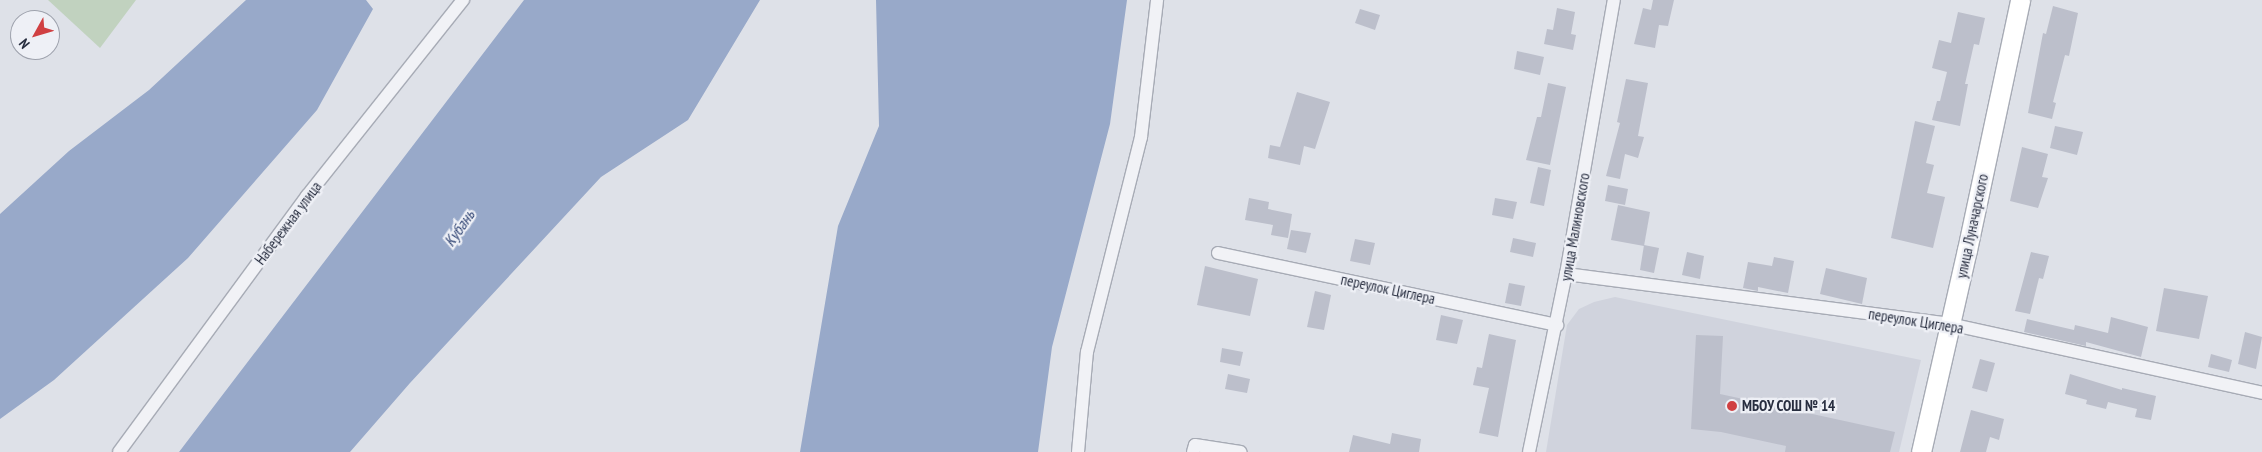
<!DOCTYPE html>
<html>
<head>
<meta charset="utf-8">
<style>
	body { margin:0 }
	#map { position:relative; width:2262px; height:452px; overflow:hidden; background:#dee1e8; font-family:"PT Sans Narrow",sans-serif }
	div>[style] { position:absolute }
	[style*='--x'] { left:calc(var(--x)*1px); top:calc(var(--y)*1px); width:calc(var(--w)*1px); rotate:calc(var(--a)*1deg) }
	.built>* { inset:0; background:#d0d3dd }
	.green>* { inset:0; background:#c1d2bf }
	.water>* { inset:0; background:#98a9c9 }
	.building>* { inset:0; background:#bcbfcb }
	.roads { filter:drop-shadow(1px 0 #a7abb5) drop-shadow(-1px 0 #a7abb5) drop-shadow(0 1px #a7abb5) drop-shadow(0 -1px #a7abb5) }
	.street>* { height:12px; margin:-6px; padding:0 6px; transform-origin:6px; border-radius:6px; background:#f1f2f6 }
	.secondary>* { height:19px; margin:-9.5px; padding:0 9.5px; transform-origin:9.5px; border-radius:9.5px; background:#fff }
	.dots>* { width:14px; height:14px; translate:-50% -50%; box-sizing:border-box; border:2px solid #eef0f6; border-radius:50% }
	span { translate:-50% -50%; white-space:nowrap; text-align:center; line-height:1.15; -webkit-text-stroke:4.5px #eef0f6; paint-order:stroke }
	.street-label { font-size:15px; color:#272d3f }
	.poi-label { font-size:15px; color:#272d3f; font-weight:700 }
	.left { translate:0 -50%; text-align:left }
	.water-label { font-size:16px; color:#314574; font-style:italic }
	.north { position:absolute; left:10px; top:10px; width:50px; height:50px; box-sizing:border-box; background:#eef0f6; border:1px solid #9ea2ad; border-radius:50%; rotate:231deg; font-size:14px; font-weight:700; line-height:20px; text-align:center; color:#272d3f }
	.north::after { content:''; display:block; margin:auto; width:18px; height:22px; background:#d04042; clip-path:polygon(50% 0,100% 100%,50% 72%,0 100%) }
</style>
</head>
<body>
<div id="map">
	<div class="built">
		<i style="clip-path:polygon(1615px 297px,1921px 360px,1899px 452px,1546px 452px,1567px 325px,1579px 309px,1594px 302px)"></i>
	</div>
	<div class="green">
		<i style="clip-path:polygon(48px 0,136px 0,100px 48px)"></i>
	</div>
	<div class="water">
		<i style="clip-path:polygon(246px 0,366px 0,373px 9px,317px 110px,188px 258px,54px 380px,0 419px,0 214px,69px 151px,149px 90px)"></i>
		<i style="clip-path:polygon(524px 0,760px 0,688px 120px,601px 177px,410px 383px,350px 452px,179px 452px)"></i>
		<i style="clip-path:polygon(876px 0,1127px 0,1110px 124px,1052px 347px,1038px 452px,800px 452px,838px 226px,879px 126px)"></i>
	</div>
	<div class="building">
		<i style="clip-path:polygon(1653px 0,1674px 0,1668px 26px,1659px 25px,1655px 48px,1634px 44px,1643px 8px,1651px 10px)"></i>
		<i style="clip-path:polygon(2053px 6px,2078px 13px,2069px 56px,2065px 55px,2053px 102px,2056px 103px,2052px 119px,2028px 113px,2043px 33px,2046px 34px)"></i>
		<i style="clip-path:polygon(1557px 8px,1575px 12px,1571px 34px,1576px 35px,1573px 50px,1544px 44px,1547px 29px,1553px 30px)"></i>
		<i style="clip-path:polygon(1360px 9px,1380px 15px,1375px 30px,1355px 23px)"></i>
		<i style="clip-path:polygon(1958px 12px,1985px 18px,1979px 45px,1974px 44px,1965px 84px,1968px 84px,1960px 126px,1932px 120px,1937px 101px,1940px 101px,1947px 72px,1932px 68px,1939px 40px,1951px 43px)"></i>
		<i style="clip-path:polygon(1517px 51px,1544px 57px,1540px 75px,1514px 69px)"></i>
		<i style="clip-path:polygon(1626px 79px,1648px 83px,1638px 136px,1644px 137px,1638px 158px,1625px 154px,1620px 179px,1606px 176px,1620px 123px,1617px 122px)"></i>
		<i style="clip-path:polygon(1548px 83px,1566px 87px,1550px 165px,1526px 160px,1537px 117px,1541px 117px)"></i>
		<i style="clip-path:polygon(1297px 92px,1330px 102px,1315px 149px,1304px 146px,1300px 165px,1268px 158px,1270px 145px,1280px 147px)"></i>
		<i style="clip-path:polygon(1915px 121px,1935px 126px,1926px 163px,1934px 165px,1927px 193px,1945px 197px,1933px 248px,1891px 238px)"></i>
		<i style="clip-path:polygon(2055px 126px,2083px 132px,2077px 155px,2050px 148px)"></i>
		<i style="clip-path:polygon(2022px 147px,2048px 154px,2042px 177px,2048px 178px,2038px 208px,2010px 201px)"></i>
		<i style="clip-path:polygon(1538px 167px,1551px 170px,1544px 206px,1530px 203px)"></i>
		<i style="clip-path:polygon(1608px 185px,1628px 189px,1625px 205px,1605px 201px)"></i>
		<i style="clip-path:polygon(1249px 198px,1269px 202px,1268px 209px,1292px 214px,1288px 238px,1271px 235px,1273px 225px,1245px 220px)"></i>
		<i style="clip-path:polygon(1495px 198px,1517px 202px,1513px 219px,1492px 215px)"></i>
		<i style="clip-path:polygon(1618px 205px,1650px 212px,1644px 246px,1611px 240px)"></i>
		<i style="clip-path:polygon(1291px 230px,1311px 233px,1306px 253px,1287px 249px)"></i>
		<i style="clip-path:polygon(1513px 238px,1536px 243px,1533px 257px,1510px 252px)"></i>
		<i style="clip-path:polygon(1355px 239px,1375px 243px,1370px 265px,1350px 261px)"></i>
		<i style="clip-path:polygon(1644px 245px,1659px 248px,1654px 273px,1640px 270px)"></i>
		<i style="clip-path:polygon(1687px 252px,1704px 256px,1700px 279px,1682px 275px)"></i>
		<i style="clip-path:polygon(2031px 252px,2049px 256px,2043px 279px,2039px 278px,2030px 314px,2015px 311px)"></i>
		<i style="clip-path:polygon(1774px 257px,1794px 261px,1788px 293px,1758px 287px,1758px 291px,1743px 288px,1748px 262px,1772px 266px)"></i>
		<i style="clip-path:polygon(1205px 266px,1258px 279px,1250px 316px,1197px 305px)"></i>
		<i style="clip-path:polygon(1826px 268px,1867px 278px,1862px 304px,1820px 294px)"></i>
		<i style="clip-path:polygon(1509px 283px,1525px 286px,1521px 306px,1505px 303px)"></i>
		<i style="clip-path:polygon(2164px 288px,2208px 296px,2199px 339px,2156px 331px)"></i>
		<i style="clip-path:polygon(1315px 291px,1331px 295px,1324px 330px,1307px 327px)"></i>
		<i style="clip-path:polygon(1441px 315px,1463px 320px,1457px 344px,1436px 340px)"></i>
		<i style="clip-path:polygon(2111px 317px,2148px 327px,2141px 357px,2086px 342px,2086px 346px,2024px 332px,2027px 319px,2074px 330px,2075px 325px,2108px 333px)"></i>
		<i style="clip-path:polygon(2245px 332px,2262px 337px,2256px 369px,2238px 364px)"></i>
		<i style="clip-path:polygon(1489px 334px,1516px 340px,1498px 437px,1479px 433px,1489px 388px,1473px 385px,1477px 367px,1482px 368px)"></i>
		<i style="clip-path:polygon(1696px 335px,1723px 336px,1720px 394px,1895px 432px,1890px 452px,1785px 452px,1786px 446px,1721px 432px,1691px 429px)"></i>
		<i style="clip-path:polygon(1222px 348px,1243px 352px,1240px 366px,1220px 362px)"></i>
		<i style="clip-path:polygon(2211px 354px,2232px 360px,2229px 372px,2208px 367px)"></i>
		<i style="clip-path:polygon(1980px 359px,1995px 363px,1987px 392px,1972px 388px)"></i>
		<i style="clip-path:polygon(1228px 374px,1250px 379px,1247px 393px,1225px 389px)"></i>
		<i style="clip-path:polygon(2070px 374px,2122px 390px,2122px 388px,2156px 396px,2151px 420px,2135px 417px,2137px 409px,2108px 402px,2106px 409px,2086px 404px,2087px 400px,2065px 394px)"></i>
		<i style="clip-path:polygon(1971px 410px,2004px 419px,1999px 440px,1990px 437px,1986px 452px,1960px 452px)"></i>
		<i style="clip-path:polygon(1392px 433px,1421px 439px,1419px 452px,1349px 452px,1353px 435px,1390px 444px)"></i>
	</div>
	<div class="roads">
		<div class="street">
			<i style="--x:1218;--y:253;--w:347;--a:12"></i>
			<i style="--x:1566;--y:274;--w:386;--a:7.4"></i>
			<i style="--x:1949;--y:324;--w:321;--a:12.4"></i>
			<i style="--x:119;--y:452;--w:318;--a:-53.7"></i>
			<i style="--x:307;--y:196;--w:251;--a:-51.5"></i>
			<i style="--x:1078;--y:452;--w:100;--a:-84.9"></i>
			<i style="--x:1087;--y:352;--w:222;--a:-75.9"></i>
			<i style="--x:1141;--y:137;--w:138;--a:-83.3"></i>
			<i style="--x:1193;--y:452;--w:7;--a:-74"></i>
			<i style="--x:1195;--y:445;--w:46;--a:8.8"></i>
			<i style="--x:1529;--y:452;--w:182;--a:-78.3"></i>
			<i style="--x:1566;--y:274;--w:278;--a:-80.1"></i>
		</div>
		<div class="secondary">
			<i style="--x:1921;--y:452;--w:207;--a:-77.2"></i>
			<i style="--x:1967;--y:250;--w:256;--a:-78"></i>
		</div>
	</div>
	<div class="dots">
		<i style="left:1732px;top:406px;background:#d04042"></i>
	</div>
	<div class="street-label">
		<span style="left:288px;top:223px;rotate:-53deg">Набережная улица</span>
		<span style="left:1972px;top:226px;rotate:-78deg">улица Луначарского</span>
		<span style="left:1575px;top:227px;rotate:-80deg">улица Малиновского</span>
		<span style="left:1388px;top:289px;rotate:12deg">переулок Циглера</span>
		<span style="left:1916px;top:321px;rotate:9deg">переулок Циглера</span>
	</div>
	<div class="poi-label">
		<span class="left" style="left:1742px;top:406px">МБОУ СОШ № 14</span>
	</div>
	<div class="water-label">
		<span style="left:459px;top:228px;rotate:-55deg">Кубань</span>
	</div>
	<div class="north">N</div>
</div>
</body>
</html>
